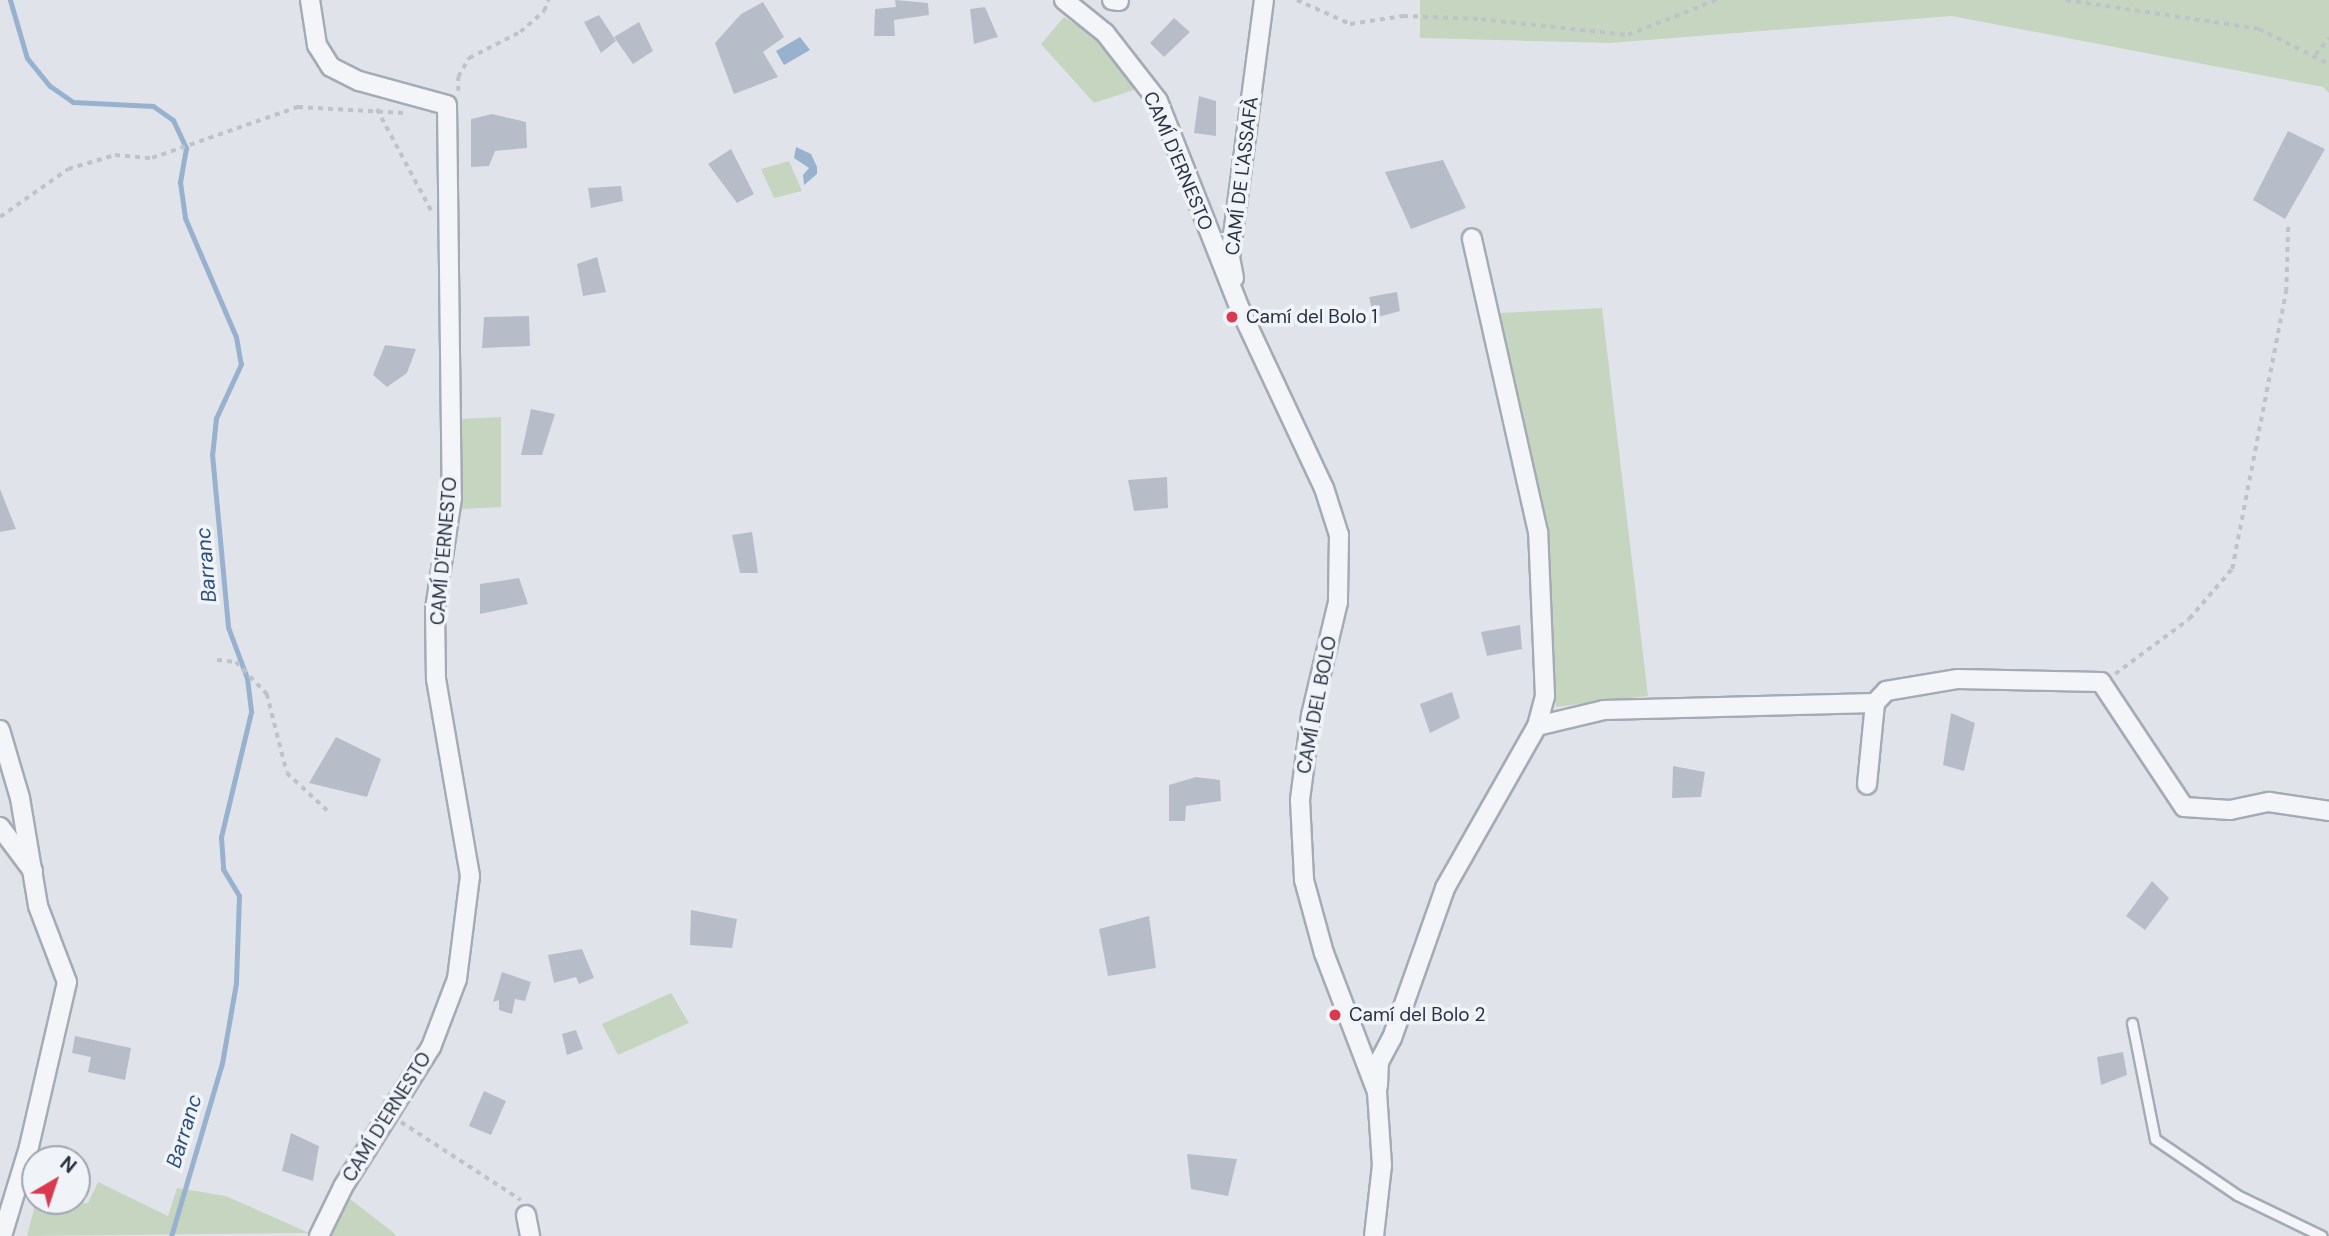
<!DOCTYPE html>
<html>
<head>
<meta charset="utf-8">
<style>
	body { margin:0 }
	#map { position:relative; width:2329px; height:1236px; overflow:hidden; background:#e0e4ea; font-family:"DM Sans",sans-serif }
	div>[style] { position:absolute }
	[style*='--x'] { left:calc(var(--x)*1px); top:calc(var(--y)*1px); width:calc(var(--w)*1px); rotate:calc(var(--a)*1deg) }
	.green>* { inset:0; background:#c5d5c0 }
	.water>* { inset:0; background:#98b1ce }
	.stream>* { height:5px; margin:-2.5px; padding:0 2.5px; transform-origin:2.5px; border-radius:2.5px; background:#98b1ce }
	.building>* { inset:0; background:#b7bdc8 }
	.path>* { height:3.5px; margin-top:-1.75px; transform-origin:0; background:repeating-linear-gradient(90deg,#bec2c9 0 5px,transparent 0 10px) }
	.roads { filter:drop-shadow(2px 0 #a5abb5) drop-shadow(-2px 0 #a5abb5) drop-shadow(0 2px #a5abb5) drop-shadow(0 -2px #a5abb5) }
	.service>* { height:9px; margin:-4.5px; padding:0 4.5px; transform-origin:4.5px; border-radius:4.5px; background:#f3f5f8 }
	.minor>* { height:18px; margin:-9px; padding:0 9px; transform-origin:9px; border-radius:9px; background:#f3f5f8 }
	.dots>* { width:19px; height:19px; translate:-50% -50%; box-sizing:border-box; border:4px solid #f0f3f8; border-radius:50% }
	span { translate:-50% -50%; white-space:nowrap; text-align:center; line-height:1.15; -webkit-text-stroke:7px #f0f3f8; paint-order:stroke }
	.street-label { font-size:19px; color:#273143 }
	.poi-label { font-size:19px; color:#273143 }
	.left { translate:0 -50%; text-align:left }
	.water-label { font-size:21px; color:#2d4f7b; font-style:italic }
	.north { position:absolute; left:21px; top:1145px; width:70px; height:70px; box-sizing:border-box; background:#f0f3f8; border:2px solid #a0a5b0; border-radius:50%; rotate:39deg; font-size:19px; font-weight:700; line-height:28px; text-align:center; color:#273143 }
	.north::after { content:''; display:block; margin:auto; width:24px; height:32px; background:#da3a4f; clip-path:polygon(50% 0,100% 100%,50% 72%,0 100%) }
</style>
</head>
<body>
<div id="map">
	<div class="green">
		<i style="clip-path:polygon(1420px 0,2329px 0,2329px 93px,2323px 87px,1952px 16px,1610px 43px,1420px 38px)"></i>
		<i style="clip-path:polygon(1064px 17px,1095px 36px,1143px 87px,1094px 103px,1041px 44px)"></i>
		<i style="clip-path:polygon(789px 161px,802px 191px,774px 198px,761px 169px)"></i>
		<i style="clip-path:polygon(1602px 308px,1648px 696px,1556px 707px,1539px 492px,1499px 313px)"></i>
		<i style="clip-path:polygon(501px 417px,501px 507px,461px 509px,459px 419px)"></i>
		<i style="clip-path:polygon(671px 993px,689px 1023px,618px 1055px,602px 1024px)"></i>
		<i style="clip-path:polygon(98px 1182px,168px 1216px,177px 1188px,226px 1196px,309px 1233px,27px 1236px,36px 1201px,88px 1203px)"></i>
		<i style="clip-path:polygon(349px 1198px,395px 1234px,395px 1236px,332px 1236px)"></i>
	</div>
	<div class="water">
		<i style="clip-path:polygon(800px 37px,810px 50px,784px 65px,776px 51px)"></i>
		<i style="clip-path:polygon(796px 147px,811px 154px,817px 167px,817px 174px,804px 185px,803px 175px,809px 168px,794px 158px)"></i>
	</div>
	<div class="stream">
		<i style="--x:10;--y:0;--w:60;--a:73.7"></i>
		<i style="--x:27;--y:58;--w:36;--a:51"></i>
		<i style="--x:50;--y:86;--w:28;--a:35"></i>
		<i style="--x:73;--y:102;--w:80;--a:2.9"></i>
		<i style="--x:153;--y:106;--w:24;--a:35"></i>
		<i style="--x:173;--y:120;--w:31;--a:65"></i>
		<i style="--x:186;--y:148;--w:35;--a:100"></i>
		<i style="--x:180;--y:182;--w:36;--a:82"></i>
		<i style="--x:185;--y:218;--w:129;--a:66.8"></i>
		<i style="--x:236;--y:337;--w:27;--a:80"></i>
		<i style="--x:241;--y:364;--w:60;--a:114.8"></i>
		<i style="--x:216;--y:418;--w:36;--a:96"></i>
		<i style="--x:212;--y:454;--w:174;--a:84.7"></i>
		<i style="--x:228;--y:627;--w:54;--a:69.6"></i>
		<i style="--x:247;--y:678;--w:34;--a:83"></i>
		<i style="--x:251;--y:712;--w:129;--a:103.5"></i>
		<i style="--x:221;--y:837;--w:32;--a:86"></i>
		<i style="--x:223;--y:869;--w:31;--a:59"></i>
		<i style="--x:239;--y:896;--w:87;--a:92"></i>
		<i style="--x:236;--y:983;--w:81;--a:99.9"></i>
		<i style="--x:222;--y:1063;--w:180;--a:106.4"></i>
	</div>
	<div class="building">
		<i style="clip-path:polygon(895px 0,928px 3px,929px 15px,894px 20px,895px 36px,874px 36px,875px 9px,896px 7px)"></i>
		<i style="clip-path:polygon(763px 2px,784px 37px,763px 52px,778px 77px,734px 94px,715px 43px,741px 14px)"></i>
		<i style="clip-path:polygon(985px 7px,998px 37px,974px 44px,970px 9px)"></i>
		<i style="clip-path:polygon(599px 15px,616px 41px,601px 53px,584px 22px)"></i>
		<i style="clip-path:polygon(1174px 18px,1190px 32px,1164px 57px,1150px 43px)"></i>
		<i style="clip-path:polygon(639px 22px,653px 51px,633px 64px,614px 37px)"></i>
		<i style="clip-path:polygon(1199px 96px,1216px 101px,1216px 136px,1194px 133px)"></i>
		<i style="clip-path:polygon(492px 114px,526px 122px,527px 148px,495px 151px,489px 166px,471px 167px,471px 119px)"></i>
		<i style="clip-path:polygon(2288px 131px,2325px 149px,2285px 219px,2253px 200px)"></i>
		<i style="clip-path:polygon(731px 149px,754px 194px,737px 203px,708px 164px)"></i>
		<i style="clip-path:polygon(1443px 160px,1466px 208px,1411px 229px,1385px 172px)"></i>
		<i style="clip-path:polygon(621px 186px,623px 201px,591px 208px,588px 188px)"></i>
		<i style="clip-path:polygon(597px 257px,606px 292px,583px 296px,577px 264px)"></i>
		<i style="clip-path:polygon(1397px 292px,1400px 311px,1374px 318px,1369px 297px)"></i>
		<i style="clip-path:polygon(529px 316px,530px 346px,482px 348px,484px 317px)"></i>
		<i style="clip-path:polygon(385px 345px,416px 349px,407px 373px,387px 387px,373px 375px)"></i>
		<i style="clip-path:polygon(531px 409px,555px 414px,542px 455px,521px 455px)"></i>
		<i style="clip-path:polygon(1167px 477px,1168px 508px,1134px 511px,1128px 480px)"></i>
		<i style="clip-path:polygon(0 489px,16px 529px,0 532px)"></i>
		<i style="clip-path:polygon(752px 532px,758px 573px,740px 573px,732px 535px)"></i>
		<i style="clip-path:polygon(519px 578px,528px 604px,480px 614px,480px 584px)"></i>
		<i style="clip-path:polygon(1520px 625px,1522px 649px,1487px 656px,1481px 632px)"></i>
		<i style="clip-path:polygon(1452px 692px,1460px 718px,1430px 733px,1420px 704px)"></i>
		<i style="clip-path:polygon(1951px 713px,1975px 723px,1964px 771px,1943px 765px)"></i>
		<i style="clip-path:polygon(336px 737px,381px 759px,367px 797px,309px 783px)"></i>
		<i style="clip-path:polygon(1673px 766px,1705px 772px,1701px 797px,1672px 798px)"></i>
		<i style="clip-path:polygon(1196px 777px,1220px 780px,1221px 801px,1186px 806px,1185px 821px,1169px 821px,1169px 785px)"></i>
		<i style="clip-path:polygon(2152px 881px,2169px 898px,2145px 930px,2126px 916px)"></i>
		<i style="clip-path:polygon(691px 910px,737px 919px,732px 948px,690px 945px)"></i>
		<i style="clip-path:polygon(1149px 916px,1156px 968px,1108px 976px,1099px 929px)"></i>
		<i style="clip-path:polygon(582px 949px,594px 978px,579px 984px,576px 977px,554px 983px,548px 955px)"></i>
		<i style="clip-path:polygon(502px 972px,531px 982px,525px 1001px,515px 999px,512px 1014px,499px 1010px,499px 1000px,493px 1002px)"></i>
		<i style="clip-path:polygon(576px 1030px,583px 1049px,567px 1055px,562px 1034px)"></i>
		<i style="clip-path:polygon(75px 1036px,131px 1048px,125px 1080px,88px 1072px,91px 1057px,72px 1053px)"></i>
		<i style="clip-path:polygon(2123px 1052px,2127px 1075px,2101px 1085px,2097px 1057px)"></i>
		<i style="clip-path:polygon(484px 1091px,506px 1101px,491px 1135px,469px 1126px)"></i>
		<i style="clip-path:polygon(291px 1133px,319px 1146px,313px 1181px,282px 1171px)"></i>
		<i style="clip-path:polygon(1187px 1154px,1237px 1159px,1228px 1196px,1191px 1189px)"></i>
	</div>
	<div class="path">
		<i style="--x:1297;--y:0;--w:58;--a:24.4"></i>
		<i style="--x:1350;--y:24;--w:54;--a:-8.6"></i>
		<i style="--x:1403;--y:16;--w:78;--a:2.2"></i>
		<i style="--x:1481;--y:19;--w:148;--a:6.2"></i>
		<i style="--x:1628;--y:35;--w:95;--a:-21.7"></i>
		<i style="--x:2066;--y:0;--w:195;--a:8.5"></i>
		<i style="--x:2259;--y:29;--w:78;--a:26.6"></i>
		<i style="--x:2315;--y:55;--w:22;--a:-51"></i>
		<i style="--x:458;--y:91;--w:14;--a:-90"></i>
		<i style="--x:458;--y:77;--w:22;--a:-60"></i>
		<i style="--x:469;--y:58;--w:57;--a:-27"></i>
		<i style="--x:520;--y:32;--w:32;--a:-41"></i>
		<i style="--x:544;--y:11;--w:12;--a:-70"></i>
		<i style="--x:377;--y:109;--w:115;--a:61.9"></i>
		<i style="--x:0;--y:217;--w:83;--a:-35.2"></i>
		<i style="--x:68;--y:169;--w:49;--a:-16.6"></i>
		<i style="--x:115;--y:155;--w:37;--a:5"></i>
		<i style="--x:152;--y:158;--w:155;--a:-19.3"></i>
		<i style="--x:298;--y:107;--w:106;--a:3.2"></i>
		<i style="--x:217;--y:660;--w:19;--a:6"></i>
		<i style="--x:236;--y:662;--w:45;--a:45.9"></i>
		<i style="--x:267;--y:694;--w:81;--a:75.8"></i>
		<i style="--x:287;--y:773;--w:57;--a:42.9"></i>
		<i style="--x:2115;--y:674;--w:92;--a:-36.6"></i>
		<i style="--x:2189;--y:619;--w:66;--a:-49.3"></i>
		<i style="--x:2232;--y:569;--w:282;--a:-79"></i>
		<i style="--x:2286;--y:292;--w:66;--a:-88.3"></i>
		<i style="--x:401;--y:1122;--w:143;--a:33"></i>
	</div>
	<div class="roads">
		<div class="service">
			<i style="--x:2132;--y:1023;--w:118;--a:78.8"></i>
			<i style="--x:2155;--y:1139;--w:99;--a:34.3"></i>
			<i style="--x:2237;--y:1195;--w:94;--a:25.8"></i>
		</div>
		<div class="minor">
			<i style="--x:310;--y:0;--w:46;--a:81.2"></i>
			<i style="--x:317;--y:45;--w:26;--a:58"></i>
			<i style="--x:331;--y:67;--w:31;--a:27"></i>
			<i style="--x:359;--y:81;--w:91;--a:15.3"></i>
			<i style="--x:447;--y:105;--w:393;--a:89.3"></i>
			<i style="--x:452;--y:498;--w:112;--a:98.7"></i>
			<i style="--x:435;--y:609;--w:70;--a:89.2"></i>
			<i style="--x:436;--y:679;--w:200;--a:80.2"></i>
			<i style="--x:470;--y:876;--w:104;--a:97.2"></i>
			<i style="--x:457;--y:979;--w:73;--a:110.9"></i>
			<i style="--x:431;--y:1047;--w:165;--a:122.2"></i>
			<i style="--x:343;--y:1187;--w:55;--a:116.1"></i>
			<i style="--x:1064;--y:0;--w:53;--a:38.8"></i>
			<i style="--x:1105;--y:33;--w:86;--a:52.1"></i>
			<i style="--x:1158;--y:101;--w:224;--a:68.5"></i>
			<i style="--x:1240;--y:309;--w:198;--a:64.9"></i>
			<i style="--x:1324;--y:488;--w:49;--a:72.3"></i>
			<i style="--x:1339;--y:535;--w:67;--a:90.9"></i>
			<i style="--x:1338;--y:602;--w:116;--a:103.4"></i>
			<i style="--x:1311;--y:715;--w:86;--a:97.4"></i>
			<i style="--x:1300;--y:800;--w:80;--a:87.1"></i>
			<i style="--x:1304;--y:880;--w:76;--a:74.7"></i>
			<i style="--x:1324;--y:953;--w:149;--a:69.1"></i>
			<i style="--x:1377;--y:1092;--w:73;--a:86.1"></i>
			<i style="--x:1382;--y:1165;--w:71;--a:96.4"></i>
			<i style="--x:1112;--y:0;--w:7;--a:8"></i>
			<i style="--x:1234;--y:278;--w:20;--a:-101"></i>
			<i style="--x:1230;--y:258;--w:260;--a:-82.5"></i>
			<i style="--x:1875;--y:703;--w:16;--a:-47"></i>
			<i style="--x:1886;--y:691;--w:73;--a:-9.5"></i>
			<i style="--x:1958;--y:679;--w:143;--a:1.2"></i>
			<i style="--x:2101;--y:682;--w:150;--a:56.4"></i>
			<i style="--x:2184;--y:807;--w:46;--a:3.7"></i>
			<i style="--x:2230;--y:810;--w:40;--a:-12"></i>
			<i style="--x:2269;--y:802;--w:61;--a:8.5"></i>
			<i style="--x:1537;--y:726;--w:69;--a:-13.4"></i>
			<i style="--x:1604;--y:710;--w:271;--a:-1.5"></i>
			<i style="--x:1875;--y:703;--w:82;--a:95.6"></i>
			<i style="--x:0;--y:730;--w:71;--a:73.6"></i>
			<i style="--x:20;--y:798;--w:109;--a:80.5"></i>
			<i style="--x:38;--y:906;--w:81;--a:69.1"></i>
			<i style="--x:67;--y:982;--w:169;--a:103"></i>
			<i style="--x:29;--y:1147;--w:93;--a:106.9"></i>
			<i style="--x:0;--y:827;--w:55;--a:53.1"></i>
			<i style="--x:1378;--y:1086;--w:24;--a:-88"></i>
			<i style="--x:1379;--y:1062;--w:27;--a:-62"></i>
			<i style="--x:1392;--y:1038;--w:159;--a:-70.5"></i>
			<i style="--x:1445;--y:888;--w:186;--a:-60.4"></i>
			<i style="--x:1537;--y:726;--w:31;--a:-75"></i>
			<i style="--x:1545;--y:696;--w:164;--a:-92.4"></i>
			<i style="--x:1538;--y:532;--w:301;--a:-102.7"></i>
			<i style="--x:526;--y:1215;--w:21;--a:79"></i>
		</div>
	</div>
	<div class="dots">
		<i style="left:1232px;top:317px;background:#da3a4f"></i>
		<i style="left:1335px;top:1015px;background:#da3a4f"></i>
	</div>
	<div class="street-label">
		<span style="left:1178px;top:161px;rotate:67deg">CAMÍ D'ERNESTO</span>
		<span style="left:1242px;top:176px;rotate:-83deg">CAMÍ DE L'ASSAFÀ</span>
		<span style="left:444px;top:551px;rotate:-85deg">CAMÍ D'ERNESTO</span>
		<span style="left:1317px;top:705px;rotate:-79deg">CAMÍ DEL BOLO</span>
		<span style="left:387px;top:1117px;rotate:-58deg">CAMÍ D'ERNESTO</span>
	</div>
	<div class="poi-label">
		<span class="left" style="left:1246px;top:317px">Camí del Bolo 1</span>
		<span class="left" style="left:1349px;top:1015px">Camí del Bolo 2</span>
	</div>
	<div class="water-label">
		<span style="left:206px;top:565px;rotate:-95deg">Barranc</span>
		<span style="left:184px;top:1131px;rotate:-73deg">Barranc</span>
	</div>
	<div class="north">N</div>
</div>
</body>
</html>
